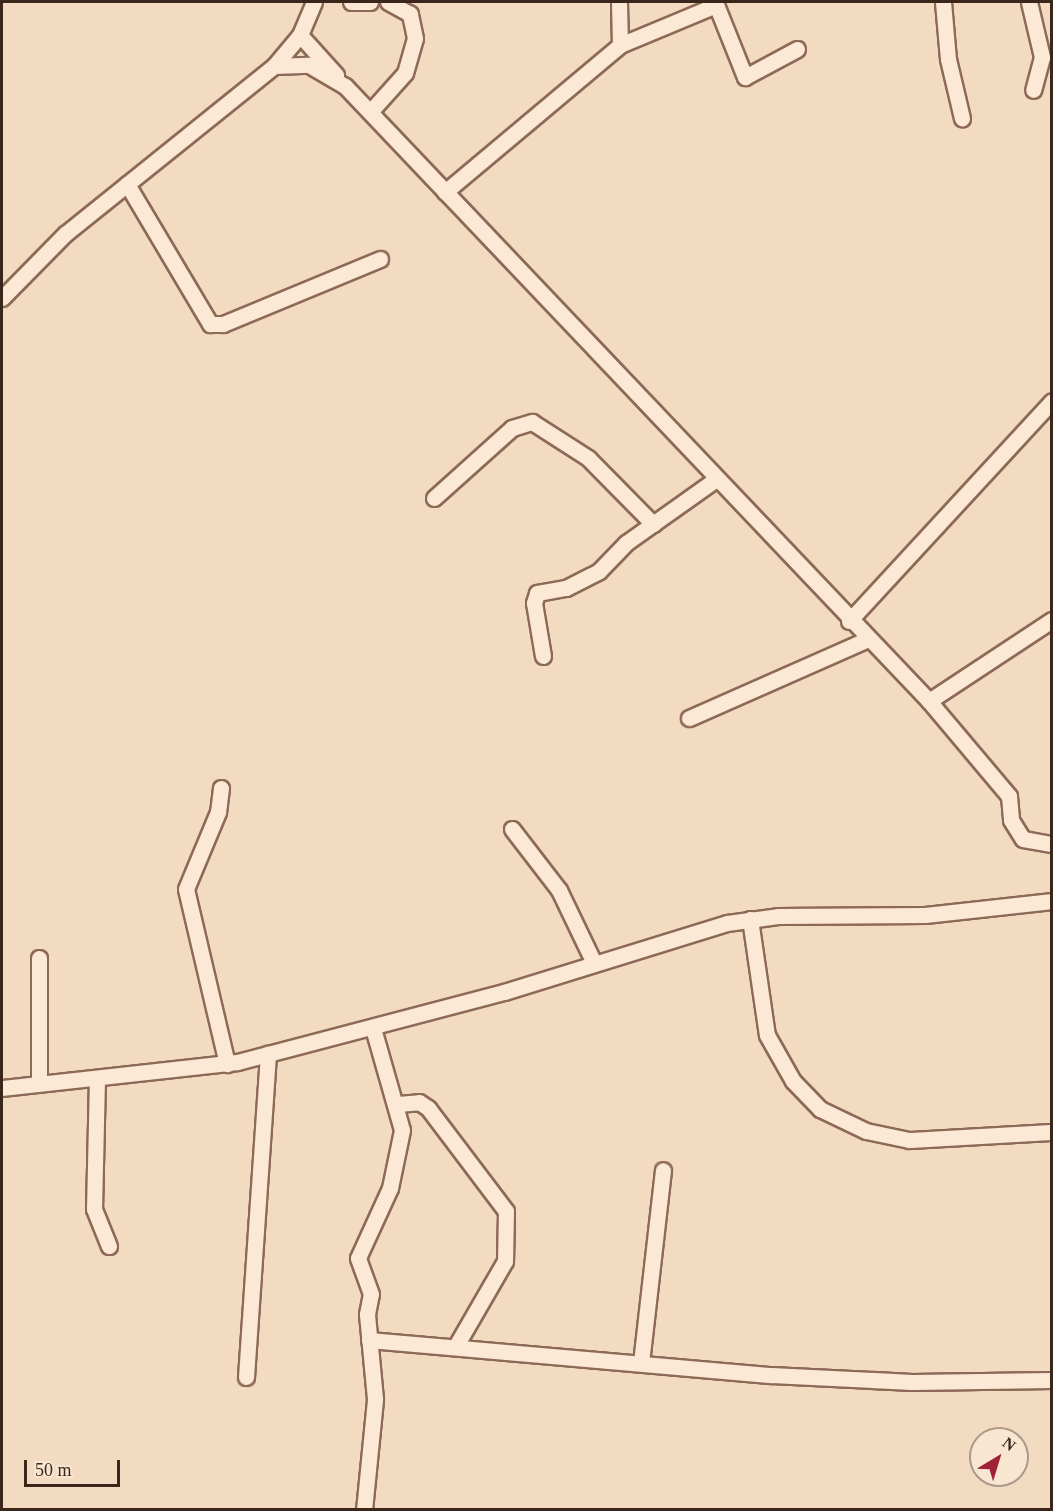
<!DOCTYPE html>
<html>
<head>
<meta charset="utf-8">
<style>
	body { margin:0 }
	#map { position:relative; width:1053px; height:1511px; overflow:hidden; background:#f2dbc1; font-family:"Times New Roman",serif }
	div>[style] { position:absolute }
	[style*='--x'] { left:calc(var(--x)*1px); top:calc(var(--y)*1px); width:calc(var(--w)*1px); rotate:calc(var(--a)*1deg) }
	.roads { filter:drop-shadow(2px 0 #8d6a57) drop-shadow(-2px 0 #8d6a57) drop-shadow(0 2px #8d6a57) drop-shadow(0 -2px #8d6a57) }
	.minor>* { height:15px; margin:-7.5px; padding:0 7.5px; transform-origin:7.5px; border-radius:7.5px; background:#fce9d5 }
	span { translate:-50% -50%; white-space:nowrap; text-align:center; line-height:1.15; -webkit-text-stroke:4.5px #f8e6d1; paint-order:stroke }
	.frame { position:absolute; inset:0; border:3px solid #3b261c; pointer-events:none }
	.north { position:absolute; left:969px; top:1427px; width:60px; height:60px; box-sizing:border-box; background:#f8e6d1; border:2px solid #ac9989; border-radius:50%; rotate:38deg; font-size:16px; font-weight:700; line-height:24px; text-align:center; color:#3b261c }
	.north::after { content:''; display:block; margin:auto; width:21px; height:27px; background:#a12139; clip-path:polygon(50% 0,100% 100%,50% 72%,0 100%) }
	.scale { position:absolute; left:24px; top:1460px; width:96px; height:27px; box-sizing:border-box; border:3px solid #3b261c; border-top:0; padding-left:8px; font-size:18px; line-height:21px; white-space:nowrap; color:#3b261c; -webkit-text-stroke:4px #f8e6d1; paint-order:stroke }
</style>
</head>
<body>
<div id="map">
	<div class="roads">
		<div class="minor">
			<i style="--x:351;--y:2;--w:19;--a:0"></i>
			<i style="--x:619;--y:2;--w:43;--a:88.7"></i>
			<i style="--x:715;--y:2;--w:81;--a:68.2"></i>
			<i style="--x:745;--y:77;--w:59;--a:-28.3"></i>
			<i style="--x:943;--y:2;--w:57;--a:85"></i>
			<i style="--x:948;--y:59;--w:61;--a:76.7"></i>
			<i style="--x:1029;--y:2;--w:57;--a:76.7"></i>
			<i style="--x:1042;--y:57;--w:34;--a:105"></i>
			<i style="--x:300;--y:35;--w:54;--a:48"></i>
			<i style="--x:274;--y:66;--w:40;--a:-50"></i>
			<i style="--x:300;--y:35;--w:36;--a:-67"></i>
			<i style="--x:370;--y:112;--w:52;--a:-48.1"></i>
			<i style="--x:405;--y:73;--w:36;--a:-74"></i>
			<i style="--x:415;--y:38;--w:25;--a:-102"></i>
			<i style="--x:410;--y:14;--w:25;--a:-151"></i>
			<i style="--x:127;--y:184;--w:163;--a:59.3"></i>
			<i style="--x:210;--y:324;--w:13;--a:0"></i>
			<i style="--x:223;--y:324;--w:170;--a:-22.5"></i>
			<i style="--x:445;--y:192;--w:229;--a:-40"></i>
			<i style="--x:620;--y:45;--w:104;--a:-22.6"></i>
			<i style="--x:2;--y:298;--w:90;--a:-45.5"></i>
			<i style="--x:65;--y:234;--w:268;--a:-38.8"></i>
			<i style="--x:274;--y:66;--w:35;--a:-2"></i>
			<i style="--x:309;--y:65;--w:42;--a:30.3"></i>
			<i style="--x:345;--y:86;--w:848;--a:46.48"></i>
			<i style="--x:929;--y:701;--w:124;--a:49.9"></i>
			<i style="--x:1009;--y:796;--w:24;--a:85"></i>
			<i style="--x:1011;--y:820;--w:22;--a:58"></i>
			<i style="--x:1023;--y:839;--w:29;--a:10"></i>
			<i style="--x:434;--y:498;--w:105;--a:-41.9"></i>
			<i style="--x:512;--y:428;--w:21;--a:-17"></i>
			<i style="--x:532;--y:422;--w:67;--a:32.7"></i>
			<i style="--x:588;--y:458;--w:93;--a:45.4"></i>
			<i style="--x:849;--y:621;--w:299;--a:-47.3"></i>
			<i style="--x:543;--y:656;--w:54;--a:-99.6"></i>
			<i style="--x:534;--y:603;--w:10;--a:-73"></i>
			<i style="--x:537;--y:593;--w:29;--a:-10"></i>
			<i style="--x:566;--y:588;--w:37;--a:-27"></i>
			<i style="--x:599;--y:571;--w:39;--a:-46"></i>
			<i style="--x:626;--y:543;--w:110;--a:-35.4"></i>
			<i style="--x:929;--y:701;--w:147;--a:-33.4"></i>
			<i style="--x:689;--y:718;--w:196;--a:-23.8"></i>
			<i style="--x:221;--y:788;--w:24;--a:97"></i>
			<i style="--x:218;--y:812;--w:83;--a:112.6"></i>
			<i style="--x:186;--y:889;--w:180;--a:76.8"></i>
			<i style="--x:512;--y:829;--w:77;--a:52.4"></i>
			<i style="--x:559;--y:890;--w:81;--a:64.4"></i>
			<i style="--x:750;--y:919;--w:117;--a:81.7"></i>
			<i style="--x:767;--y:1035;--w:53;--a:60.5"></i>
			<i style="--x:793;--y:1081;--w:39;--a:46"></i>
			<i style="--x:820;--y:1109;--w:51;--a:25.6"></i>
			<i style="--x:866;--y:1131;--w:44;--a:11.8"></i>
			<i style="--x:909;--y:1140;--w:143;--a:-3.2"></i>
			<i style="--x:97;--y:1078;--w:131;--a:91.3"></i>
			<i style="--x:94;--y:1209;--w:40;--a:68"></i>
			<i style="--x:39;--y:1083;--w:125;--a:-90"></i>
			<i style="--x:2;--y:1088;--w:236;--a:-6.3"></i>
			<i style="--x:237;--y:1062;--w:276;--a:-14.7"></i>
			<i style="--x:504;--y:992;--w:233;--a:-17.2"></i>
			<i style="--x:727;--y:923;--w:51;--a:-7.8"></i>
			<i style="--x:778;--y:916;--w:147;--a:-0.4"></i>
			<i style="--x:925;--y:915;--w:128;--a:-6.3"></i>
			<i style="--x:398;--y:1104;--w:21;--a:-5"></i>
			<i style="--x:419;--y:1102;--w:11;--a:34"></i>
			<i style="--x:428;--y:1108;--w:129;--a:52.9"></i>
			<i style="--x:506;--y:1211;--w:50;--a:91.1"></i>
			<i style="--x:505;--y:1261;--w:98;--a:120"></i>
			<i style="--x:369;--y:1340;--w:404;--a:5"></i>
			<i style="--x:771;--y:1375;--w:141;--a:2.8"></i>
			<i style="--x:912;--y:1382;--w:140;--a:-0.8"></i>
			<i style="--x:641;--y:1363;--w:194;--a:-83.5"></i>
			<i style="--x:246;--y:1377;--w:324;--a:-86.1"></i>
			<i style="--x:364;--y:1510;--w:112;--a:-84.3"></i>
			<i style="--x:375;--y:1399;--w:85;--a:-95.4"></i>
			<i style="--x:367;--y:1314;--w:20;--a:-79"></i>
			<i style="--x:371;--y:1294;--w:38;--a:-110"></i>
			<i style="--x:358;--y:1258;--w:77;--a:-65.4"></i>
			<i style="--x:390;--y:1188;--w:59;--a:-78.3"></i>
			<i style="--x:402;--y:1130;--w:106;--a:-105.9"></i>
		</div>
	</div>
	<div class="frame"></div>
	<div class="north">N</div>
	<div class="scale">50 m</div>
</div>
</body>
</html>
